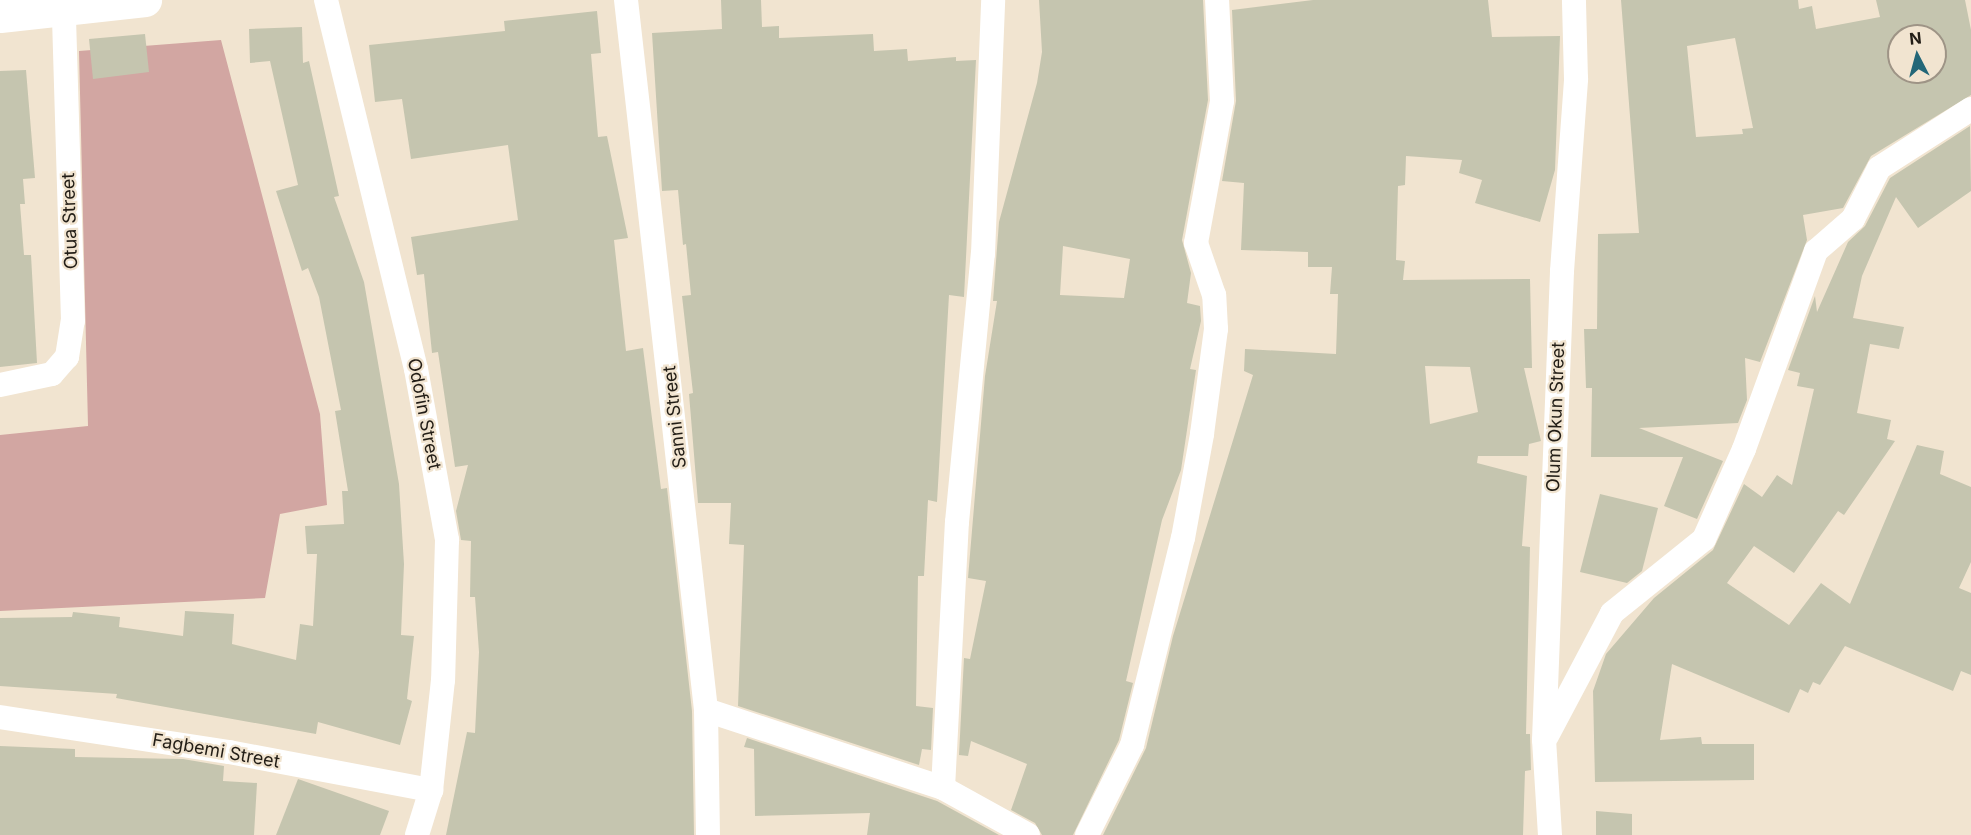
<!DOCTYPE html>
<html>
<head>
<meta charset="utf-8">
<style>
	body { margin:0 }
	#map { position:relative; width:1971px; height:835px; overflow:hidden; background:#f1e4d0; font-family:Inter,sans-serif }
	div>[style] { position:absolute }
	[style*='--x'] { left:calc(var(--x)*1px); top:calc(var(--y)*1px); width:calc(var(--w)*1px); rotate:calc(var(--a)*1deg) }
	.green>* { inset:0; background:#d2a6a2 }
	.building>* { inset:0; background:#c5c5af }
	.minor>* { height:24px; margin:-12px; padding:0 12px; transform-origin:12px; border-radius:12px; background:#fff }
	.secondary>* { height:33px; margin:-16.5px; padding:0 16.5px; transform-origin:16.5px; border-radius:16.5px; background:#fff }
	span { translate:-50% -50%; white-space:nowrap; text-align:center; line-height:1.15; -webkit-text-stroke:4.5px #f1e4d0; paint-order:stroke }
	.street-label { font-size:18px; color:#221d16 }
	.north { position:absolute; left:1887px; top:24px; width:60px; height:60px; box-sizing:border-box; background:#f1e4d0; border:2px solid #9e9486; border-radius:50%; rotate:354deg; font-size:16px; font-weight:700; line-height:24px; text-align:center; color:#221d16 }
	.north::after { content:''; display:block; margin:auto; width:21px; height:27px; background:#236778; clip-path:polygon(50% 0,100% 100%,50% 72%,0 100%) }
</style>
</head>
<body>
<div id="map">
	<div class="green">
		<i style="clip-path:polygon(221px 40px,320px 414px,327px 505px,280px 514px,265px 598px,0 611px,0 435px,88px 426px,79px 51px)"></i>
	</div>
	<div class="building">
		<i style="clip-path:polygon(721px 0,761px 0,762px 27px,779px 26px,779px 38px,873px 34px,874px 51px,907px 49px,908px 61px,956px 57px,956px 61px,976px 60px,964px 297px,949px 295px,937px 502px,928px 500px,924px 576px,918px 576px,916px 706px,933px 708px,931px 750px,922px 749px,919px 765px,738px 706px,744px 545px,729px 544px,731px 503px,698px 503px,689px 394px,693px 393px,682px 296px,691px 295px,686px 244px,683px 245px,678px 190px,662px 191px,652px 33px,722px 29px)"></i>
		<i style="clip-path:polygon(evenodd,1039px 0,1203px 0,1208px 100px,1182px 240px,1191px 273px,1187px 303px,1200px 306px,1201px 321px,1190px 369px,1196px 370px,1181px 470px,1162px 520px,1126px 681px,1133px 683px,1119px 740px,1073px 835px,1042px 835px,1035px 823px,1011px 810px,1027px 764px,971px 741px,968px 756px,959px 755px,964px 658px,970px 659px,986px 581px,968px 578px,985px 376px,997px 301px,993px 301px,999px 222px,1037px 83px,1042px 52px,1039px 0,1063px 246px,1130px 259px,1124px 298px,1060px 295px,1063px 246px)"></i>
		<i style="clip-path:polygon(evenodd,1313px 0,1488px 0,1492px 37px,1560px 36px,1555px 170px,1540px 222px,1475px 203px,1482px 180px,1459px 173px,1462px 160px,1406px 156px,1405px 185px,1398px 186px,1396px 260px,1405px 261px,1403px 280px,1530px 279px,1532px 368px,1524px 368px,1541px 441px,1529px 444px,1528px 456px,1478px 456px,1477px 463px,1527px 476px,1522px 546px,1530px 547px,1526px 734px,1530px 734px,1531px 770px,1525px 771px,1523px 835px,1103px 835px,1146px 748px,1173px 636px,1253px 375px,1244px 371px,1245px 349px,1336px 354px,1338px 294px,1330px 294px,1332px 267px,1308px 267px,1308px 252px,1241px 250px,1244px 183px,1222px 181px,1236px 101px,1232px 10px,1313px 0,1425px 366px,1470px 367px,1478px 412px,1430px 424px,1425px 366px)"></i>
		<i style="clip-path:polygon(evenodd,1621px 0,1798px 0,1799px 9px,1812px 6px,1816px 29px,1880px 17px,1876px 0,1965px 0,1971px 30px,1971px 95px,1871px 156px,1843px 208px,1803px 215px,1807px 240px,1760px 362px,1745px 358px,1747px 400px,1738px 423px,1639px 428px,1723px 461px,1697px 519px,1664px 506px,1683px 457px,1591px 457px,1592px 388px,1586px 388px,1584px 329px,1597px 329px,1598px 234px,1639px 233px,1621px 0,1899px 36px,1935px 36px,1935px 72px,1899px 72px,1899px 36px,1621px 0,1735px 38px,1753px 128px,1742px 129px,1743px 134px,1696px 137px,1687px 46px,1735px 38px)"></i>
		<i style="clip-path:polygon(597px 11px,601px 53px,591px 54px,598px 137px,607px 136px,628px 238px,614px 240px,626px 351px,643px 348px,661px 489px,667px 488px,692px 711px,694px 835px,446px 835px,467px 732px,475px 733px,479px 652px,475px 597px,470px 597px,471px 541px,461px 540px,456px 511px,468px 465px,455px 467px,438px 352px,432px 353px,424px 274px,417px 275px,411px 237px,518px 220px,508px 145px,411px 159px,402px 99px,375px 102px,369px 45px,505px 31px,504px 21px)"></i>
		<i style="clip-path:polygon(302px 27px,303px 63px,309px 61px,339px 196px,334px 197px,364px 282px,399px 484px,404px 564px,401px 635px,414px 636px,407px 699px,412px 701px,400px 745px,318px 722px,316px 734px,116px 698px,117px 694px,0 686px,0 618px,72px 617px,73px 612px,120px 617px,119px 627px,183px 636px,185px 611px,234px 614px,232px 644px,296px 660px,300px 624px,313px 626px,317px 554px,307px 554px,305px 526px,344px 524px,342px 491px,348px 491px,335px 411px,341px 410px,319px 297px,308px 268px,302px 271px,276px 191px,298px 185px,270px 61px,250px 63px,249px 29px)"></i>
		<i style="clip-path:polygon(145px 34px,149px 72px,93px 79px,89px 39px)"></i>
		<i style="clip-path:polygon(26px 70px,35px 178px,23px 179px,25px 204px,20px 204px,24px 255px,31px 255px,37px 363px,0 367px,0 71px)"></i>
		<i style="clip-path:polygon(1970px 126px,1971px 191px,1918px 228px,1896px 197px,1862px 276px,1853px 318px,1904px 327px,1899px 349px,1870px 344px,1857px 413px,1891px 420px,1887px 439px,1895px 441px,1844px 515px,1838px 511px,1794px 573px,1754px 546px,1727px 583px,1789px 625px,1821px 583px,1850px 604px,1917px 445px,1944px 451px,1940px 474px,1971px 487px,1971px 562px,1959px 588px,1971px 593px,1971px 675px,1961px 671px,1953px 691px,1845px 646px,1820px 685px,1813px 682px,1808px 693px,1800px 689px,1789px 713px,1672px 664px,1660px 740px,1701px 737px,1702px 744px,1754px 744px,1754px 780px,1595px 782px,1593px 691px,1606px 654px,1654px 598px,1713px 550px,1744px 484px,1762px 497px,1777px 475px,1792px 485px,1814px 389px,1797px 386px,1800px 373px,1788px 370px,1815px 296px,1817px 312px,1848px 242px,1865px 226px,1890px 178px)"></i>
		<i style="clip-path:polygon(1600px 494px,1658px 508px,1642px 571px,1627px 583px,1580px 572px)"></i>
		<i style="clip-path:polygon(747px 738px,937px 801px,999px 835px,867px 835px,870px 813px,755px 816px,754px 749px,744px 747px)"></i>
		<i style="clip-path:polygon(0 746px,75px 749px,75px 757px,183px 759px,224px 766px,223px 781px,257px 783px,254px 835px,0 835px)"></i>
		<i style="clip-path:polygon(298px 779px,389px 811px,380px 835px,276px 835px)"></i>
		<i style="clip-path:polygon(1596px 811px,1632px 814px,1632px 835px,1596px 835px)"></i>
	</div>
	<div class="minor">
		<i style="--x:326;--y:0;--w:380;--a:76.3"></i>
		<i style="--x:416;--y:369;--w:174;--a:79.7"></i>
		<i style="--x:447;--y:540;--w:140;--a:91.6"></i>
		<i style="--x:443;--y:680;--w:111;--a:96.2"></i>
		<i style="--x:431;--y:790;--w:47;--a:107.3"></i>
		<i style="--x:626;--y:0;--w:714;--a:83.57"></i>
		<i style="--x:706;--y:710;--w:125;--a:89.1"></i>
		<i style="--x:0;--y:385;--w:53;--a:-11.9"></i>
		<i style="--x:52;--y:374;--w:23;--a:-49"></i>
		<i style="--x:67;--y:357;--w:36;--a:-81"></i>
		<i style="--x:73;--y:321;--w:311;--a:-91.7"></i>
		<i style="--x:706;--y:710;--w:250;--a:18.2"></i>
		<i style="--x:943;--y:788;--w:97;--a:28.9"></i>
		<i style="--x:0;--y:717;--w:232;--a:8.7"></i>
		<i style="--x:229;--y:752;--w:206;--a:10.7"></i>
		<i style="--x:1547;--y:736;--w:139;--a:-62.1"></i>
		<i style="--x:1612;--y:613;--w:118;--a:-38.8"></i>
		<i style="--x:1704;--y:539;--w:98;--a:-66"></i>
		<i style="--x:1744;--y:449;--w:211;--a:-70"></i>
		<i style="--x:1816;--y:251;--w:49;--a:-40.9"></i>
		<i style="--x:1853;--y:219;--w:57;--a:-63"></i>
		<i style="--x:1879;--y:168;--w:109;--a:-32.7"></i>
		<i style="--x:943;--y:788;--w:266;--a:-87"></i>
		<i style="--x:957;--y:522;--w:269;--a:-84.5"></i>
		<i style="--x:983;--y:254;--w:254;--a:-87.7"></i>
		<i style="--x:1087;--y:835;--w:101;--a:-63.4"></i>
		<i style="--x:1132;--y:745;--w:213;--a:-76.2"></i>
		<i style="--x:1183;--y:538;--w:106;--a:-79.6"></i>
		<i style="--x:1202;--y:434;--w:106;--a:-82.4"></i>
		<i style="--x:1216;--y:329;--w:34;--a:-93"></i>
		<i style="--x:1214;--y:295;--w:55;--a:-109.1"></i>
		<i style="--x:1196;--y:243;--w:144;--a:-79.6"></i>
		<i style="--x:1222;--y:101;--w:101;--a:-92.8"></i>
		<i style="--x:1550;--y:835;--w:95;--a:-93.6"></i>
		<i style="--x:1544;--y:740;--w:469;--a:-87.8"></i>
		<i style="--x:1562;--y:271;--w:193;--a:-85.8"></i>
		<i style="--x:1576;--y:79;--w:79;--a:-91.5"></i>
	</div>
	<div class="secondary">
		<i style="--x:0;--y:16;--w:146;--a:-6.3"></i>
	</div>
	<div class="street-label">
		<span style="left:70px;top:221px;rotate:-92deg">Otua Street</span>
		<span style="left:424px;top:414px;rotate:79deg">Odofin Street</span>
		<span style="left:675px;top:417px;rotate:-96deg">Sanni Street</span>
		<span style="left:1556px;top:417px;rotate:-88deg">Olum Okun Street</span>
		<span style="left:216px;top:751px;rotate:10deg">Fagbemi Street</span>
	</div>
	<div class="north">N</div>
</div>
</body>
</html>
